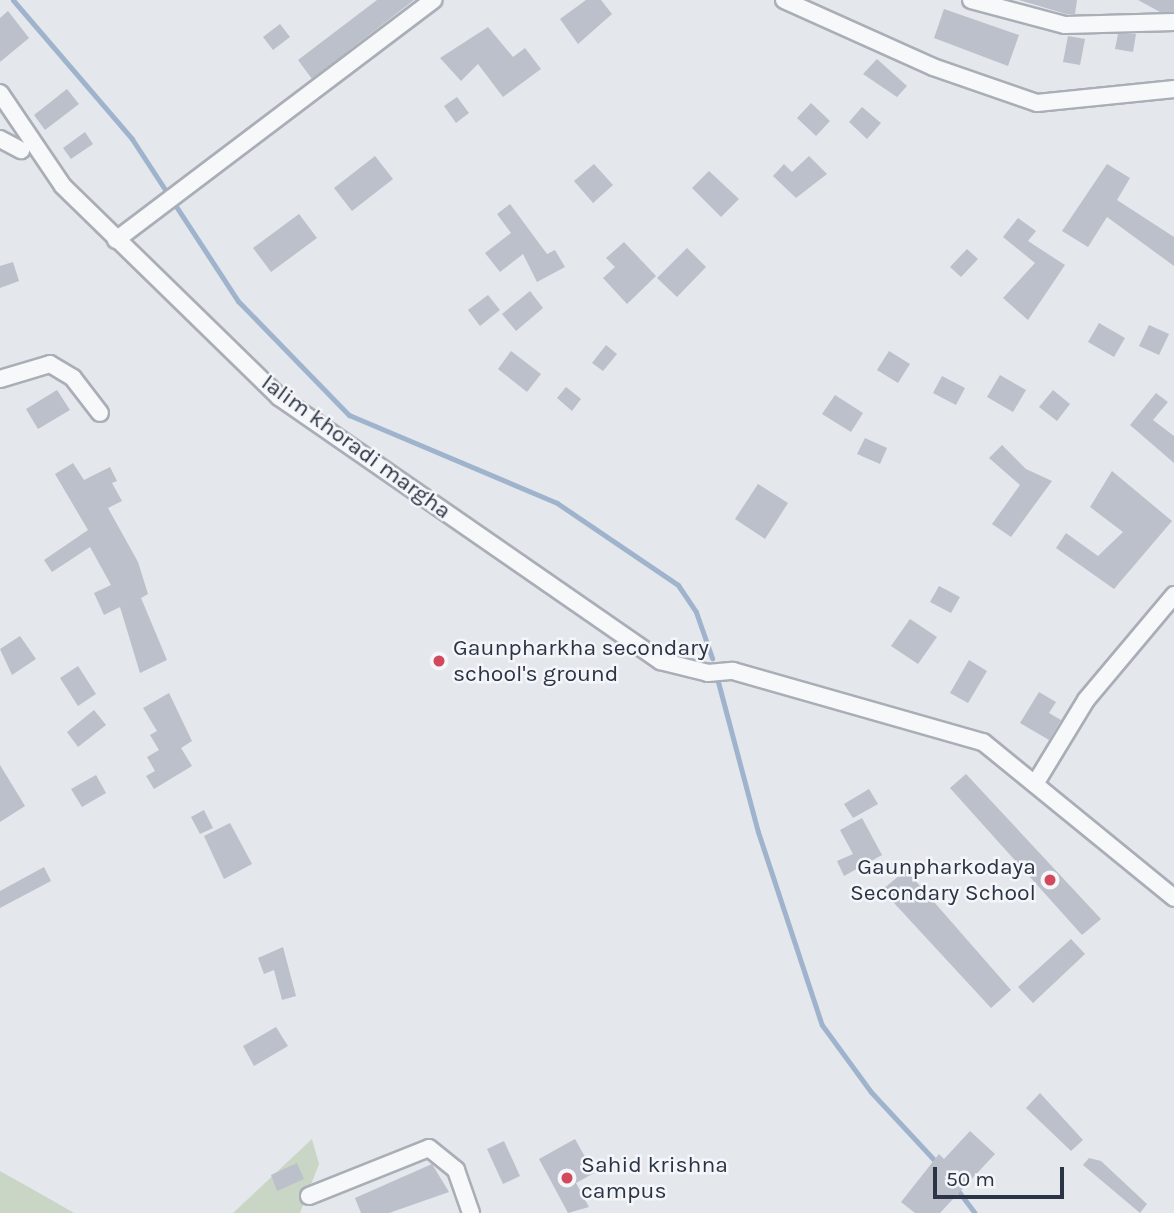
<!DOCTYPE html>
<html>
<head>
<meta charset="utf-8">
<style>
	body { margin:0 }
	#map { position:relative; width:1174px; height:1213px; overflow:hidden; background:#e4e7ec; font-family:Karla,sans-serif }
	div>[style] { position:absolute }
	[style*='--x'] { left:calc(var(--x)*1px); top:calc(var(--y)*1px); width:calc(var(--w)*1px); rotate:calc(var(--a)*1deg) }
	.green>* { inset:0; background:#c9d6c5 }
	.stream>* { height:5px; margin:-2.5px; padding:0 2.5px; transform-origin:2.5px; border-radius:2.5px; background:#9fb4cc }
	.building>* { inset:0; background:#bbc0ca }
	.roads { filter:drop-shadow(2px 0 #a9aeb7) drop-shadow(-2px 0 #a9aeb7) drop-shadow(0 2px #a9aeb7) drop-shadow(0 -2px #a9aeb7) }
	.street>* { height:16px; margin:-8px; padding:0 8px; transform-origin:8px; border-radius:8px; background:#f7f8fa }
	.dots>* { width:19px; height:19px; translate:-50% -50%; box-sizing:border-box; border:4px solid #f4f6f9; border-radius:50% }
	span { translate:-50% -50%; white-space:nowrap; text-align:center; line-height:1.15; -webkit-text-stroke:5px #f4f6f9; paint-order:stroke }
	.street-label { font-size:23px; color:#2b3445 }
	.poi-label { font-size:23px; color:#2b3445 }
	.left { translate:0 -50%; text-align:left }
	.right { translate:-100% -50%; text-align:right }
	.scale { position:absolute; left:933px; top:1167px; width:131px; height:32px; box-sizing:border-box; border:4px solid #2b3445; border-top:0; padding-left:9px; font-size:21px; line-height:24px; white-space:nowrap; color:#2b3445; -webkit-text-stroke:5px #f4f6f9; paint-order:stroke }
</style>
</head>
<body>
<div id="map">
	<div class="green">
		<i style="clip-path:polygon(312px 1139px,319px 1164px,300px 1213px,233px 1213px)"></i>
		<i style="clip-path:polygon(0 1171px,48px 1198px,74px 1213px,0 1213px)"></i>
	</div>
	<div class="stream">
		<i style="--x:13;--y:0;--w:183;--a:49.4"></i>
		<i style="--x:132;--y:139;--w:194;--a:56.8"></i>
		<i style="--x:238;--y:301;--w:159;--a:45.8"></i>
		<i style="--x:349;--y:415;--w:226;--a:22.9"></i>
		<i style="--x:557;--y:503;--w:146;--a:34.1"></i>
		<i style="--x:678;--y:585;--w:32;--a:56"></i>
		<i style="--x:696;--y:612;--w:49;--a:70.8"></i>
		<i style="--x:717;--y:678;--w:159;--a:75.1"></i>
		<i style="--x:758;--y:832;--w:203;--a:71.7"></i>
		<i style="--x:822;--y:1025;--w:83;--a:53.8"></i>
		<i style="--x:871;--y:1092;--w:97;--a:47.1"></i>
		<i style="--x:956;--y:1188;--w:31;--a:53"></i>
	</div>
	<div class="building">
		<i style="clip-path:polygon(377px 0,414px 0,312px 79px,298px 60px)"></i>
		<i style="clip-path:polygon(586px 0,601px 0,612px 14px,578px 44px,560px 19px)"></i>
		<i style="clip-path:polygon(1019px 0,1077px 0,1075px 14px,1066px 14px)"></i>
		<i style="clip-path:polygon(1138px 0,1174px 0,1174px 12px,1160px 12px)"></i>
		<i style="clip-path:polygon(944px 9px,1019px 35px,1008px 66px,934px 38px)"></i>
		<i style="clip-path:polygon(8px 11px,29px 38px,0 62px,0 18px)"></i>
		<i style="clip-path:polygon(280px 24px,290px 37px,273px 50px,263px 37px)"></i>
		<i style="clip-path:polygon(488px 27px,513px 57px,525px 48px,541px 69px,503px 97px,478px 64px,461px 81px,440px 58px)"></i>
		<i style="clip-path:polygon(1118px 34px,1136px 34px,1133px 52px,1115px 49px)"></i>
		<i style="clip-path:polygon(1068px 36px,1085px 39px,1080px 65px,1063px 62px)"></i>
		<i style="clip-path:polygon(877px 59px,907px 86px,897px 97px,863px 74px)"></i>
		<i style="clip-path:polygon(67px 89px,79px 104px,45px 130px,34px 115px)"></i>
		<i style="clip-path:polygon(457px 97px,469px 113px,456px 123px,444px 106px)"></i>
		<i style="clip-path:polygon(811px 103px,830px 121px,816px 136px,797px 118px)"></i>
		<i style="clip-path:polygon(862px 107px,881px 123px,867px 139px,849px 122px)"></i>
		<i style="clip-path:polygon(85px 132px,93px 144px,71px 159px,63px 148px)"></i>
		<i style="clip-path:polygon(375px 156px,393px 179px,352px 211px,334px 188px)"></i>
		<i style="clip-path:polygon(809px 156px,827px 174px,796px 198px,773px 176px,784px 164px,792px 172px)"></i>
		<i style="clip-path:polygon(594px 164px,613px 185px,593px 203px,574px 181px)"></i>
		<i style="clip-path:polygon(1107px 164px,1130px 178px,1117px 200px,1174px 237px,1174px 266px,1107px 217px,1088px 247px,1062px 231px)"></i>
		<i style="clip-path:polygon(709px 171px,739px 199px,721px 217px,692px 188px)"></i>
		<i style="clip-path:polygon(510px 204px,547px 254px,555px 250px,565px 267px,537px 282px,523px 254px,500px 272px,485px 253px,511px 233px,497px 214px)"></i>
		<i style="clip-path:polygon(299px 214px,317px 238px,271px 272px,253px 248px)"></i>
		<i style="clip-path:polygon(1018px 218px,1036px 231px,1028px 241px,1065px 265px,1028px 320px,1003px 298px,1035px 263px,1003px 237px)"></i>
		<i style="clip-path:polygon(624px 242px,656px 276px,627px 304px,603px 278px,615px 267px,606px 258px)"></i>
		<i style="clip-path:polygon(687px 248px,706px 267px,677px 297px,657px 278px)"></i>
		<i style="clip-path:polygon(967px 249px,978px 259px,961px 277px,950px 267px)"></i>
		<i style="clip-path:polygon(13px 262px,19px 281px,0 288px,0 266px)"></i>
		<i style="clip-path:polygon(530px 291px,543px 308px,516px 331px,502px 314px)"></i>
		<i style="clip-path:polygon(488px 295px,500px 310px,480px 326px,468px 310px)"></i>
		<i style="clip-path:polygon(1099px 323px,1125px 338px,1114px 357px,1088px 342px)"></i>
		<i style="clip-path:polygon(1149px 325px,1169px 334px,1159px 355px,1139px 346px)"></i>
		<i style="clip-path:polygon(606px 345px,617px 354px,603px 371px,592px 363px)"></i>
		<i style="clip-path:polygon(511px 351px,541px 374px,527px 392px,498px 369px)"></i>
		<i style="clip-path:polygon(889px 351px,910px 364px,898px 383px,877px 370px)"></i>
		<i style="clip-path:polygon(1000px 375px,1026px 390px,1013px 412px,987px 397px)"></i>
		<i style="clip-path:polygon(942px 376px,965px 388px,956px 405px,933px 393px)"></i>
		<i style="clip-path:polygon(566px 387px,581px 399px,572px 411px,557px 398px)"></i>
		<i style="clip-path:polygon(57px 390px,70px 410px,38px 429px,26px 409px)"></i>
		<i style="clip-path:polygon(1053px 390px,1070px 404px,1057px 421px,1039px 407px)"></i>
		<i style="clip-path:polygon(1156px 393px,1168px 402px,1153px 420px,1174px 436px,1174px 463px,1130px 425px)"></i>
		<i style="clip-path:polygon(835px 395px,863px 413px,851px 432px,822px 414px)"></i>
		<i style="clip-path:polygon(865px 438px,887px 448px,880px 464px,857px 454px)"></i>
		<i style="clip-path:polygon(1002px 445px,1026px 469px,1052px 481px,1011px 537px,992px 524px,1020px 485px,989px 458px)"></i>
		<i style="clip-path:polygon(73px 463px,84px 480px,110px 467px,117px 481px,112px 483px,122px 501px,108px 508px,138px 562px,148px 594px,141px 598px,167px 660px,140px 673px,120px 607px,104px 615px,94px 593px,111px 585px,90px 547px,52px 572px,44px 560px,88px 530px,55px 474px)"></i>
		<i style="clip-path:polygon(1112px 471px,1172px 521px,1114px 589px,1056px 548px,1066px 533px,1098px 556px,1123px 532px,1090px 507px)"></i>
		<i style="clip-path:polygon(758px 484px,788px 503px,765px 539px,735px 519px)"></i>
		<i style="clip-path:polygon(939px 586px,960px 597px,951px 613px,930px 602px)"></i>
		<i style="clip-path:polygon(910px 619px,937px 637px,918px 664px,891px 646px)"></i>
		<i style="clip-path:polygon(20px 636px,36px 659px,12px 675px,0 649px)"></i>
		<i style="clip-path:polygon(969px 660px,987px 671px,968px 703px,950px 693px)"></i>
		<i style="clip-path:polygon(78px 666px,96px 694px,78px 706px,60px 678px)"></i>
		<i style="clip-path:polygon(1039px 692px,1056px 702px,1049px 713px,1061px 720px,1049px 740px,1020px 723px)"></i>
		<i style="clip-path:polygon(169px 693px,192px 741px,181px 748px,192px 766px,154px 789px,146px 776px,155px 771px,147px 757px,159px 750px,150px 735px,157px 731px,143px 708px)"></i>
		<i style="clip-path:polygon(94px 710px,106px 725px,78px 747px,67px 732px)"></i>
		<i style="clip-path:polygon(0 765px,25px 806px,0 822px)"></i>
		<i style="clip-path:polygon(966px 774px,1101px 919px,1082px 935px,950px 788px)"></i>
		<i style="clip-path:polygon(96px 775px,106px 793px,82px 807px,71px 789px)"></i>
		<i style="clip-path:polygon(869px 789px,878px 804px,853px 818px,844px 804px)"></i>
		<i style="clip-path:polygon(204px 810px,213px 828px,200px 834px,191px 817px)"></i>
		<i style="clip-path:polygon(862px 818px,882px 855px,844px 876px,837px 861px,853px 854px,840px 830px)"></i>
		<i style="clip-path:polygon(230px 823px,252px 864px,224px 879px,204px 836px)"></i>
		<i style="clip-path:polygon(44px 867px,51px 881px,0 908px,0 891px)"></i>
		<i style="clip-path:polygon(906px 870px,1011px 990px,991px 1008px,882px 890px)"></i>
		<i style="clip-path:polygon(1071px 939px,1085px 954px,1033px 1003px,1018px 987px)"></i>
		<i style="clip-path:polygon(283px 947px,296px 996px,282px 1000px,274px 970px,264px 974px,258px 958px)"></i>
		<i style="clip-path:polygon(276px 1027px,288px 1046px,254px 1066px,243px 1046px)"></i>
		<i style="clip-path:polygon(1040px 1093px,1083px 1140px,1071px 1151px,1026px 1108px)"></i>
		<i style="clip-path:polygon(970px 1131px,995px 1154px,940px 1213px,915px 1213px,901px 1202px,939px 1154px,944px 1159px)"></i>
		<i style="clip-path:polygon(575px 1139px,594px 1173px,576px 1183px,589px 1207px,568px 1213px,539px 1159px)"></i>
		<i style="clip-path:polygon(504px 1141px,520px 1176px,503px 1184px,487px 1149px)"></i>
		<i style="clip-path:polygon(1089px 1158px,1101px 1161px,1147px 1204px,1140px 1213px,1083px 1165px)"></i>
		<i style="clip-path:polygon(297px 1163px,304px 1179px,277px 1191px,271px 1175px)"></i>
		<i style="clip-path:polygon(432px 1164px,449px 1192px,389px 1213px,361px 1213px,355px 1198px)"></i>
	</div>
	<div class="roads">
		<div class="street">
			<i style="--x:784;--y:0;--w:163;--a:24.2"></i>
			<i style="--x:933;--y:67;--w:110;--a:19.1"></i>
			<i style="--x:1037;--y:103;--w:138;--a:-5.8"></i>
			<i style="--x:971;--y:0;--w:97;--a:14.9"></i>
			<i style="--x:1065;--y:25;--w:109;--a:-1.6"></i>
			<i style="--x:0;--y:93;--w:112;--a:55.9"></i>
			<i style="--x:63;--y:186;--w:302;--a:44.3"></i>
			<i style="--x:279;--y:397;--w:464;--a:34.7"></i>
			<i style="--x:660;--y:661;--w:49;--a:14"></i>
			<i style="--x:708;--y:673;--w:25;--a:-5"></i>
			<i style="--x:733;--y:671;--w:260;--a:15.9"></i>
			<i style="--x:983;--y:742;--w:247;--a:39.2"></i>
			<i style="--x:0;--y:139;--w:24;--a:28"></i>
			<i style="--x:116;--y:240;--w:398;--a:-37.1"></i>
			<i style="--x:0;--y:379;--w:52;--a:-16.7"></i>
			<i style="--x:50;--y:364;--w:27;--a:31"></i>
			<i style="--x:73;--y:378;--w:44;--a:52.4"></i>
			<i style="--x:1035;--y:784;--w:98;--a:-58.7"></i>
			<i style="--x:1086;--y:700;--w:137;--a:-50"></i>
			<i style="--x:309;--y:1196;--w:129;--a:-21.8"></i>
			<i style="--x:429;--y:1148;--w:35;--a:39"></i>
			<i style="--x:456;--y:1170;--w:46;--a:70.8"></i>
		</div>
	</div>
	<div class="dots">
		<i style="left:439px;top:661px;background:#d1495b"></i>
		<i style="left:1050px;top:880px;background:#d1495b"></i>
		<i style="left:567px;top:1178px;background:#d1495b"></i>
	</div>
	<div class="street-label">
		<span style="left:356px;top:447px;rotate:36deg">lalim khoradi margha</span>
	</div>
	<div class="poi-label">
		<span class="left" style="left:453px;top:661px">Gaunpharkha secondary<br>school's ground</span>
		<span class="right" style="left:1036px;top:880px">Gaunpharkodaya<br>Secondary School</span>
		<span class="left" style="left:581px;top:1178px">Sahid krishna<br>campus</span>
	</div>
	<div class="scale">50 m</div>
</div>
</body>
</html>
